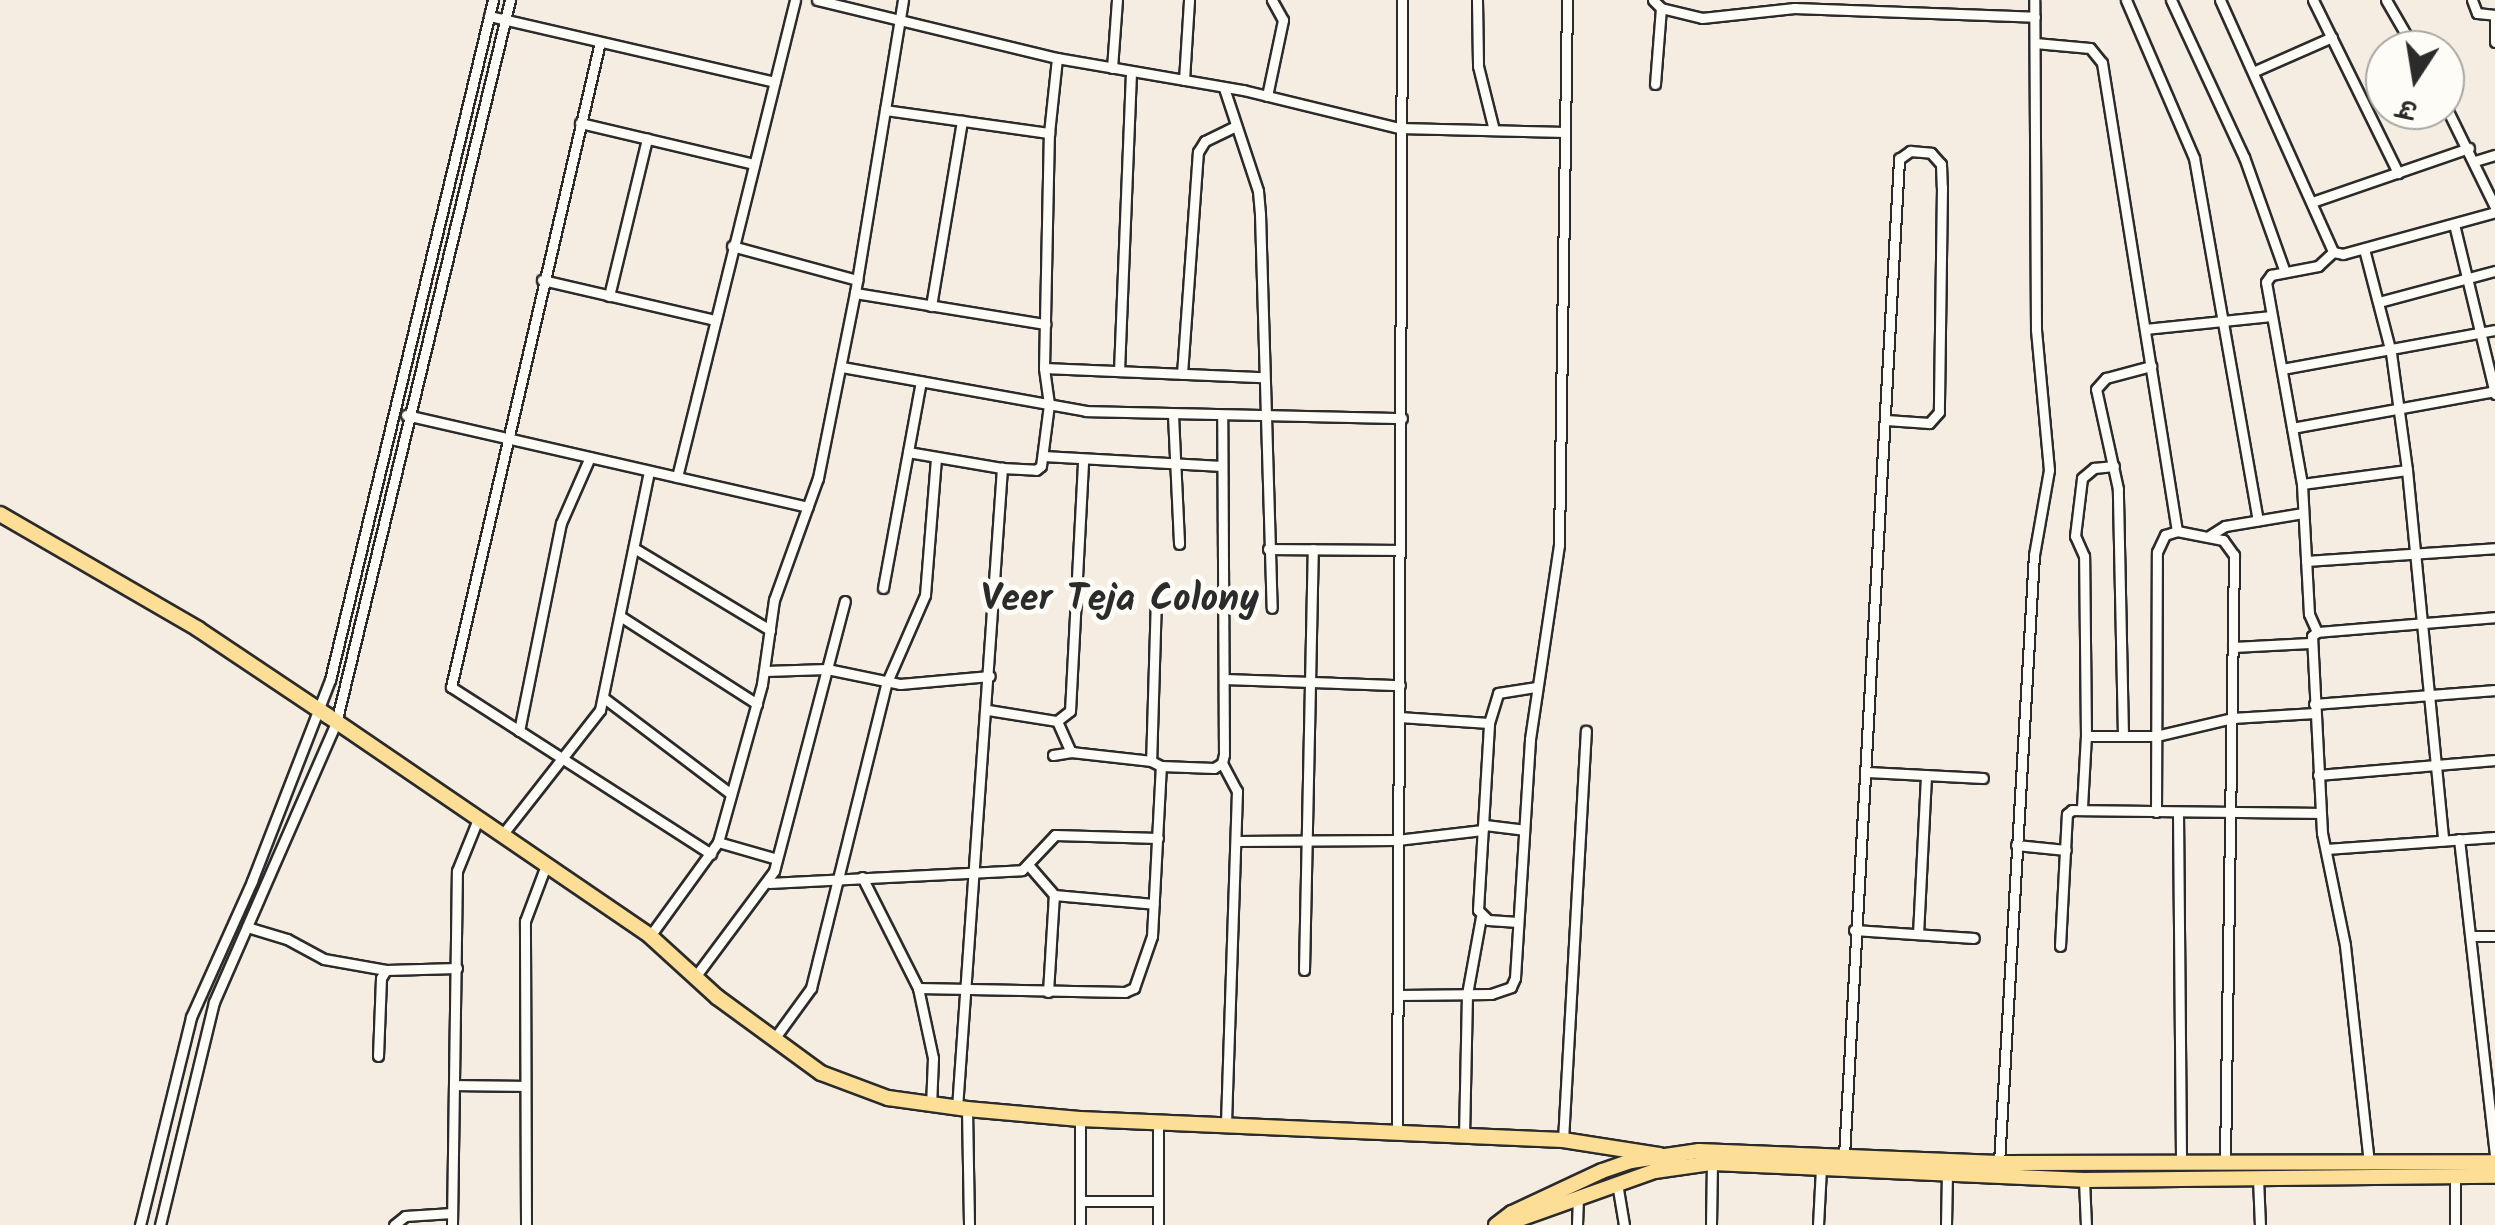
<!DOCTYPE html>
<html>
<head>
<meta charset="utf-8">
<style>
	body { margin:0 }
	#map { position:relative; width:2495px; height:1225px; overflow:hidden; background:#f5ede1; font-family:Kalam,"Playpen Sans Deva",sans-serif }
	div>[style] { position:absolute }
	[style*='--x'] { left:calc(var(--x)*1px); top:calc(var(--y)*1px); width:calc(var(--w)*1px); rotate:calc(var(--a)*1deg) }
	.roads { filter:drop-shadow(2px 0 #2b2b2b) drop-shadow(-2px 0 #2b2b2b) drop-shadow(0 2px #2b2b2b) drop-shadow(0 -2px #2b2b2b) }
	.minor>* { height:9px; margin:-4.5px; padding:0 4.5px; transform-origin:4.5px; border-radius:4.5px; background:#fdfcf7 }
	.primary>* { height:14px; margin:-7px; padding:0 7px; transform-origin:7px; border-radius:7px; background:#fcde96 }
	span { translate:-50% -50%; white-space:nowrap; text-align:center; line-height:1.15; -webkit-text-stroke:10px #fdfcf7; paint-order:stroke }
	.district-label { font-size:38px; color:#2b2b2b; font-weight:700 }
	.north { position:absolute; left:2365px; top:30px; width:100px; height:100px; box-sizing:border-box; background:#fdfcf7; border:2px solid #a9a8a5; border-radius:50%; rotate:192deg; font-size:28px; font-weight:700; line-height:40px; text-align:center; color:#2b2b2b }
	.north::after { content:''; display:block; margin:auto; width:35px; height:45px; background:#2b2b2b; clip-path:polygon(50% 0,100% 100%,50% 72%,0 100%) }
</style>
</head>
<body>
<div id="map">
	<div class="roads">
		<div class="minor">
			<i style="--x:817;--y:0;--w:247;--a:13.6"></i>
			<i style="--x:1057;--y:58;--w:189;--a:9.8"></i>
			<i style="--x:1243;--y:90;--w:161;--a:13.7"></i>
			<i style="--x:1399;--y:128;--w:166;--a:1.4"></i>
			<i style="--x:1477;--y:0;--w:66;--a:89.1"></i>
			<i style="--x:1478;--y:66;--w:66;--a:76"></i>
			<i style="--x:1653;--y:0;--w:11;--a:45"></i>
			<i style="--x:1661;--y:8;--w:42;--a:13.7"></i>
			<i style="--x:1702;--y:18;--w:93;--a:-6.2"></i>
			<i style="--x:1794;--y:8;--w:241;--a:2.1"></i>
			<i style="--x:2126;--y:0;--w:172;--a:66.7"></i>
			<i style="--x:2194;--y:158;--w:368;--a:80"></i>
			<i style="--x:2171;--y:0;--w:173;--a:65.1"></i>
			<i style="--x:2244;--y:157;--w:122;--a:70.4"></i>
			<i style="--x:2220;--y:0;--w:276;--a:65.8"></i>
			<i style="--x:2333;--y:252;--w:10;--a:11"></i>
			<i style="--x:2343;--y:254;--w:158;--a:-15.4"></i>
			<i style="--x:2313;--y:0;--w:193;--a:63.8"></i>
			<i style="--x:2386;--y:0;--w:58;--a:59.9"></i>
			<i style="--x:2472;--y:0;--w:14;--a:69"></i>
			<i style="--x:2477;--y:13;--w:18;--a:6"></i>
			<i style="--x:489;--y:16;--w:293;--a:13"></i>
			<i style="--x:2495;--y:19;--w:23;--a:90"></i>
			<i style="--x:600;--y:42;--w:662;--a:103.01"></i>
			<i style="--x:451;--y:687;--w:309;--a:32.7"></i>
			<i style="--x:2035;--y:43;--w:55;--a:5.2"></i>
			<i style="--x:2090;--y:48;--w:19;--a:51"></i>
			<i style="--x:2102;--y:63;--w:474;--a:80.9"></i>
			<i style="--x:1112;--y:68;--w:68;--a:-85.8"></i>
			<i style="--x:2255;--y:71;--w:84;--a:-23.8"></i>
			<i style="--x:1184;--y:80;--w:80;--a:-86.4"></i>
			<i style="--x:1655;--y:84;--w:76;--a:-85.5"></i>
			<i style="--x:1224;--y:88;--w:108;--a:71.7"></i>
			<i style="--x:1258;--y:191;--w:23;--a:85"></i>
			<i style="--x:1260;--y:214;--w:394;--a:88.3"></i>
			<i style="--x:1267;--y:96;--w:78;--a:-78.1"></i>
			<i style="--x:1283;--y:20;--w:23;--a:-119"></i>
			<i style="--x:2445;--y:105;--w:114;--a:63.9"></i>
			<i style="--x:885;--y:110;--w:166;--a:8"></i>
			<i style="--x:580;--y:123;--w:178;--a:13.3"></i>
			<i style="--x:2475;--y:161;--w:21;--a:-17"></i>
			<i style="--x:2312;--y:202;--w:166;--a:-19"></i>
			<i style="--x:2454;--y:224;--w:175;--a:76.4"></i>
			<i style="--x:732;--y:246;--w:130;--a:15.2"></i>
			<i style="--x:2364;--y:249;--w:107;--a:75.4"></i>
			<i style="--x:2391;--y:353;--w:118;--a:82.2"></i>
			<i style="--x:2407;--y:470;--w:372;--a:84.4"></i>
			<i style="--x:542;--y:280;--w:178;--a:13"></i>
			<i style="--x:855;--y:293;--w:193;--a:9.3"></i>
			<i style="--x:609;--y:296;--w:162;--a:-76.4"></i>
			<i style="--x:2379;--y:302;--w:120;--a:-15"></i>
			<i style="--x:931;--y:306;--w:188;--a:-80.5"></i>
			<i style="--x:2145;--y:329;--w:127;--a:-5.9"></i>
			<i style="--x:842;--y:367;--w:248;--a:10.2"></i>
			<i style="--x:1086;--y:411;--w:316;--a:1.3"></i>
			<i style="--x:1044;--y:368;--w:219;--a:2.4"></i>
			<i style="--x:2282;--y:369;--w:217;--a:-10.4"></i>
			<i style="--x:1119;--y:371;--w:300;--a:-87.7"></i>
			<i style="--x:1182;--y:374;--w:223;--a:-85.9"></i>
			<i style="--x:1198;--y:152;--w:13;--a:-58"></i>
			<i style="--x:1205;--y:141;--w:34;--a:-26"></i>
			<i style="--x:406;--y:415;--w:412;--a:12.9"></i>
			<i style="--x:1173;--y:415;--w:129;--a:87.3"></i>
			<i style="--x:2292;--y:428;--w:206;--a:-10.3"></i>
			<i style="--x:908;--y:452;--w:95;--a:9.7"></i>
			<i style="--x:1002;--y:468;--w:34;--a:3"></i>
			<i style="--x:1036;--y:470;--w:6;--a:-39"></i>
			<i style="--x:1041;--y:466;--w:63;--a:-82.6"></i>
			<i style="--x:1049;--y:404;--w:36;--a:-98"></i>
			<i style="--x:1044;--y:368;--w:235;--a:-88.8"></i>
			<i style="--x:1049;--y:133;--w:75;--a:-83.9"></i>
			<i style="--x:1043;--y:456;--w:179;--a:3.2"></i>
			<i style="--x:677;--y:477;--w:491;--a:-76.1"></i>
			<i style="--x:2302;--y:484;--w:106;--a:-7.6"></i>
			<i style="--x:2209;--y:536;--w:19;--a:-32"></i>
			<i style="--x:2225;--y:526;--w:79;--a:-9.5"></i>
			<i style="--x:634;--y:548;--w:159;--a:31.1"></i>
			<i style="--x:1268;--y:549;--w:131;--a:0.4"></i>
			<i style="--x:2306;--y:561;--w:189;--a:-3.9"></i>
			<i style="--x:883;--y:588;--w:210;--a:-79.6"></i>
			<i style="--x:1156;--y:597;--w:164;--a:91.7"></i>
			<i style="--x:1151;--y:761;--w:11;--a:27"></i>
			<i style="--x:1161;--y:766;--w:53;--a:2.2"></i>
			<i style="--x:1214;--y:768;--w:9;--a:-32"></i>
			<i style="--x:1222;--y:763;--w:9;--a:-77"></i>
			<i style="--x:1224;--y:754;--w:339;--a:-90.3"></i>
			<i style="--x:620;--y:616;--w:163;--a:32.7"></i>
			<i style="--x:2317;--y:632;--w:20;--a:-114"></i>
			<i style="--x:2309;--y:614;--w:130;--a:-93.1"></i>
			<i style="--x:2302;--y:484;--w:205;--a:-100.1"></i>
			<i style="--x:2266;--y:282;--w:9;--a:-54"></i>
			<i style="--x:2271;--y:275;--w:48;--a:-10.8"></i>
			<i style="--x:2318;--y:266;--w:21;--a:-43"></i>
			<i style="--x:2233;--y:647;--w:77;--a:-3"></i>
			<i style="--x:765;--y:671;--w:62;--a:-1.8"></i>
			<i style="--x:827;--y:669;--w:75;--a:11.6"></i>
			<i style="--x:900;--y:684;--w:90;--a:-5.1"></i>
			<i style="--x:1224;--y:679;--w:176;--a:2"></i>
			<i style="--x:604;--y:698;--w:159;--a:37.1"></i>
			<i style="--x:2314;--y:704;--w:182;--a:-4.4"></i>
			<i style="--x:988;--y:710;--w:70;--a:9.1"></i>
			<i style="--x:1057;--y:721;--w:16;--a:-38"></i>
			<i style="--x:1070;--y:711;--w:252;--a:-87"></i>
			<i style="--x:1399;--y:717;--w:90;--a:3.8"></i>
			<i style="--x:1057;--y:721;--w:34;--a:66"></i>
			<i style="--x:1071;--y:752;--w:81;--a:6.4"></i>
			<i style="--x:519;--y:731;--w:212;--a:-78.6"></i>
			<i style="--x:561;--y:523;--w:72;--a:-66.3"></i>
			<i style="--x:2086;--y:736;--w:70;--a:0"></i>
			<i style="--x:2156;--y:736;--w:78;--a:-13.3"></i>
			<i style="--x:2232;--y:718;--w:83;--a:-3.4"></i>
			<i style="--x:2123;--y:736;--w:247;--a:-91.2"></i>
			<i style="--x:2118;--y:489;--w:102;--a:-102.4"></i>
			<i style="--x:2096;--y:389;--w:15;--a:-48"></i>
			<i style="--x:2106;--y:378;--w:47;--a:-14.9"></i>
			<i style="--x:1053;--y:755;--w:20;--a:-9"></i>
			<i style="--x:1222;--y:763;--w:32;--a:62"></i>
			<i style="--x:1237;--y:791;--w:333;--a:91.9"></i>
			<i style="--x:1867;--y:772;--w:116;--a:3"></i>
			<i style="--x:2318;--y:775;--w:178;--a:-4.8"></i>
			<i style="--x:2082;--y:807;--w:71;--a:-86.8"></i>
			<i style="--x:2086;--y:736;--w:180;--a:-90.6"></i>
			<i style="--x:2084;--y:556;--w:22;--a:-114"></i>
			<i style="--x:2075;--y:536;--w:58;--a:-83.1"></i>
			<i style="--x:2082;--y:478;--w:16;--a:-40"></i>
			<i style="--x:2094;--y:468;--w:20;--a:-6"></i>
			<i style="--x:2156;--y:812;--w:260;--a:-89.8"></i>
			<i style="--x:2157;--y:552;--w:19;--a:-65"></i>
			<i style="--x:2165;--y:535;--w:13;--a:-18"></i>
			<i style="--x:2177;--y:531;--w:47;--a:11.1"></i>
			<i style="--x:2223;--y:540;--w:19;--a:54"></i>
			<i style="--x:2234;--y:555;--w:609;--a:90.85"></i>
			<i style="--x:2178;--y:813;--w:351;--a:89.5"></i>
			<i style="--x:502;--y:835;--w:159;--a:-51.9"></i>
			<i style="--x:600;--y:710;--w:244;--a:-78.4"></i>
			<i style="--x:2459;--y:839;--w:319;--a:83.5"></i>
			<i style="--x:1236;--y:841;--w:161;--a:-0.4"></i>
			<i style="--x:1397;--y:840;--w:86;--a:-6.7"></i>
			<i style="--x:1482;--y:830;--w:6;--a:-59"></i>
			<i style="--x:1485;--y:825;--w:39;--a:7"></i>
			<i style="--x:718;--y:842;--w:61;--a:16.1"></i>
			<i style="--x:2016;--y:845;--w:50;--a:5.7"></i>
			<i style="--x:2326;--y:849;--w:169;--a:-4.1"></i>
			<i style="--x:1030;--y:867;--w:37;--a:49"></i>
			<i style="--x:1054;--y:895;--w:100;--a:5.1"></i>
			<i style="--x:862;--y:877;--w:124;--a:63.2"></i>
			<i style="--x:918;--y:988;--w:72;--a:77.9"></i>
			<i style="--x:933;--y:1058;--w:47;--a:92.4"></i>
			<i style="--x:769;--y:883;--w:253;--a:-2.9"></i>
			<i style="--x:1022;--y:870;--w:48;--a:-46.7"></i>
			<i style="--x:1055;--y:835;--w:103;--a:1.7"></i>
			<i style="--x:1518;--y:922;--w:30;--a:-176"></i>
			<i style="--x:1488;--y:920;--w:14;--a:-135"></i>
			<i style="--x:1478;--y:910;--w:187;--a:-86.6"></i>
			<i style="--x:1489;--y:723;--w:31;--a:-73"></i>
			<i style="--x:1498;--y:693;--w:39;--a:-9"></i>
			<i style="--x:247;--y:927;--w:42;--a:16.7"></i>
			<i style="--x:287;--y:939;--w:42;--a:28.4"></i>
			<i style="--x:324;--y:959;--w:63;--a:10.1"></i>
			<i style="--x:1854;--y:930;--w:120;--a:3.8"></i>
			<i style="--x:1918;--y:934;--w:159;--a:-87.1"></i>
			<i style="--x:650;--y:936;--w:116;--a:-54.1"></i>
			<i style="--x:718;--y:842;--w:164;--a:-74.4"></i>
			<i style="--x:762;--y:684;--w:85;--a:-81.9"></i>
			<i style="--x:774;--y:600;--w:130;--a:-70.2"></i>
			<i style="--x:818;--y:478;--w:189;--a:-78.7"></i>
			<i style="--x:855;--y:293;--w:297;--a:-80.7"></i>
			<i style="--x:2472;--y:936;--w:23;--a:0"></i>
			<i style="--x:2060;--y:946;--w:132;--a:-87"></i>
			<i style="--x:2067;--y:814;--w:6;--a:-39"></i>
			<i style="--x:2072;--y:810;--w:248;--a:0.7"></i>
			<i style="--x:1304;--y:970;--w:421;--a:-88.8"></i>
			<i style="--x:695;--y:977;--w:132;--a:-53.3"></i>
			<i style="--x:774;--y:871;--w:279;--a:-75.3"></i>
			<i style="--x:918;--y:988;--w:207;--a:1.1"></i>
			<i style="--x:1125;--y:992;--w:10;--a:-24"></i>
			<i style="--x:1134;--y:988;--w:55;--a:-70.9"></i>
			<i style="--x:1152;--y:936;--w:170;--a:-87"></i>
			<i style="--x:1048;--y:992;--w:97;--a:-86.5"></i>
			<i style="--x:1399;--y:995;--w:92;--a:-0.6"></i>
			<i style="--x:1491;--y:994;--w:21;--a:-19"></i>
			<i style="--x:1511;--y:987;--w:10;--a:-66"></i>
			<i style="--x:1515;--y:978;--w:239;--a:-86.4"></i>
			<i style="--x:1530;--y:739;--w:196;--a:-81.5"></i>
			<i style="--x:1559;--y:545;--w:545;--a:-89.16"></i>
			<i style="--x:774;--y:1039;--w:63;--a:-54"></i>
			<i style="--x:811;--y:988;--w:315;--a:-76.1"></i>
			<i style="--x:887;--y:682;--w:95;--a:-66.4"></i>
			<i style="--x:925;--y:595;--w:138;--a:-85.4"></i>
			<i style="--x:378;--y:1056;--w:78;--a:-87.8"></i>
			<i style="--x:381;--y:978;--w:9;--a:-58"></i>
			<i style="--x:386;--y:970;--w:71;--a:-1.6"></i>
			<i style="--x:455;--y:1085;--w:70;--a:0.8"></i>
			<i style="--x:957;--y:1108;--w:642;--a:-85.98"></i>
			<i style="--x:967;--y:1109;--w:116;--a:89"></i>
			<i style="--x:1397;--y:1134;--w:1134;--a:-89.75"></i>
			<i style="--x:1464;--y:1137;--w:143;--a:-88.8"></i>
			<i style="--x:1467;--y:994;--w:78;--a:-79.7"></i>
			<i style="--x:1563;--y:1140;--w:410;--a:-86.8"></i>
			<i style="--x:1844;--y:1156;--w:999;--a:-86.84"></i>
			<i style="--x:1899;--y:159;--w:14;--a:-36"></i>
			<i style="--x:1910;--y:151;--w:21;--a:5"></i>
			<i style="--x:1931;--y:153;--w:15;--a:48"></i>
			<i style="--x:1941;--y:164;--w:23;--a:88"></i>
			<i style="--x:1942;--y:187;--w:225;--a:90.8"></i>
			<i style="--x:1939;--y:412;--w:15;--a:132"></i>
			<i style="--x:1929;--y:423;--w:43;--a:-176"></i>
			<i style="--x:1999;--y:1163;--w:609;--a:-86.71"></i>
			<i style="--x:2034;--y:555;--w:86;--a:-80"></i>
			<i style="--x:2049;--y:470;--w:142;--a:-95.3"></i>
			<i style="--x:2036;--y:329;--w:329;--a:-90.3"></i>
			<i style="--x:2369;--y:1163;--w:219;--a:-96.3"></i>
			<i style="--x:2345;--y:945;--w:114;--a:-101.6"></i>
			<i style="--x:2322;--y:833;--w:197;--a:-92.9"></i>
			<i style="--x:2312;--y:636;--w:6;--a:-39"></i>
			<i style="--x:2317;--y:632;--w:179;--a:-4.8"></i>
			<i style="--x:2258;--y:1178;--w:47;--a:87.6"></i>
			<i style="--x:2084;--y:1180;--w:45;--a:87.5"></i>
			<i style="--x:1617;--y:1183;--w:43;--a:80.5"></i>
			<i style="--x:1080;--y:1201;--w:77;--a:0"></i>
			<i style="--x:140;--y:1225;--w:214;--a:-76.2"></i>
			<i style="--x:191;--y:1017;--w:149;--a:-65.8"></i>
			<i style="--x:252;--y:881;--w:216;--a:-68.8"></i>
			<i style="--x:330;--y:680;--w:699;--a:-76.52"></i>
			<i style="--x:160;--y:1225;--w:229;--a:-76.4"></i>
			<i style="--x:214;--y:1002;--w:305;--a:-66.4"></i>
			<i style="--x:336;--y:723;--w:744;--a:-76.47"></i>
			<i style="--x:394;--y:1225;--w:14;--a:-39"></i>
			<i style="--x:405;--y:1216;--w:47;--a:-3.7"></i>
			<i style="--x:452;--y:1225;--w:354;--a:-89.2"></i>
			<i style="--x:457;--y:871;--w:56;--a:-68"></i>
			<i style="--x:526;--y:1225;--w:304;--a:-90.2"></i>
			<i style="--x:525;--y:921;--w:60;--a:-69.4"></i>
			<i style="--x:1080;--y:1225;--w:106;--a:-90"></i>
			<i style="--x:1158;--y:1225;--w:102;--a:-90"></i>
			<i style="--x:1577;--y:1225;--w:27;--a:-88"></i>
			<i style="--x:1711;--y:1225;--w:62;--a:-89.1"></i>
			<i style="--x:1818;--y:1225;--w:57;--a:-87"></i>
			<i style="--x:1946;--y:1225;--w:50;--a:-88.9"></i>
			<i style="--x:2455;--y:1225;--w:49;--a:-90"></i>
		</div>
		<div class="primary">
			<i style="--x:0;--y:514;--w:229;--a:30.1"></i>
			<i style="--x:198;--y:629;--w:156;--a:33.8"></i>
			<i style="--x:328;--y:716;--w:390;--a:34.3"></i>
			<i style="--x:650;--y:936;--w:91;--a:42.3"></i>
			<i style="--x:717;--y:997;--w:129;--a:36.2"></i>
			<i style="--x:821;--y:1073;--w:72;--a:20.5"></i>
			<i style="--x:888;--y:1098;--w:80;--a:7.9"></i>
			<i style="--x:967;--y:1109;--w:113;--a:5.1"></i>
			<i style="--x:1080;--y:1119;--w:483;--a:2.5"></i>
			<i style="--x:1563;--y:1140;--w:97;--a:8.9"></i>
			<i style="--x:1659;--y:1155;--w:27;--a:24"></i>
			<i style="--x:1496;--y:1225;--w:20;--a:-37"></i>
			<i style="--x:1512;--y:1213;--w:99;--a:-25"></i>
			<i style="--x:1602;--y:1171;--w:31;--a:-19"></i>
			<i style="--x:1631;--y:1161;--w:69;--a:-8.4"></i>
			<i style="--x:1699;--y:1151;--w:300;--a:2.3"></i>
			<i style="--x:1999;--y:1163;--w:496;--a:-0.1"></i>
			<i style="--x:1503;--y:1225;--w:161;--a:-19.6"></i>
			<i style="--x:1655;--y:1171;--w:58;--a:-8"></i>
			<i style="--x:1712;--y:1163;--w:372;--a:2.6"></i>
			<i style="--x:2084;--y:1180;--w:411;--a:-0.6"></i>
		</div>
	</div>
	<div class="district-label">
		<span style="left:1120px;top:601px">Veer Teja Colony</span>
	</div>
	<div class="north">उ</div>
</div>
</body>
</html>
